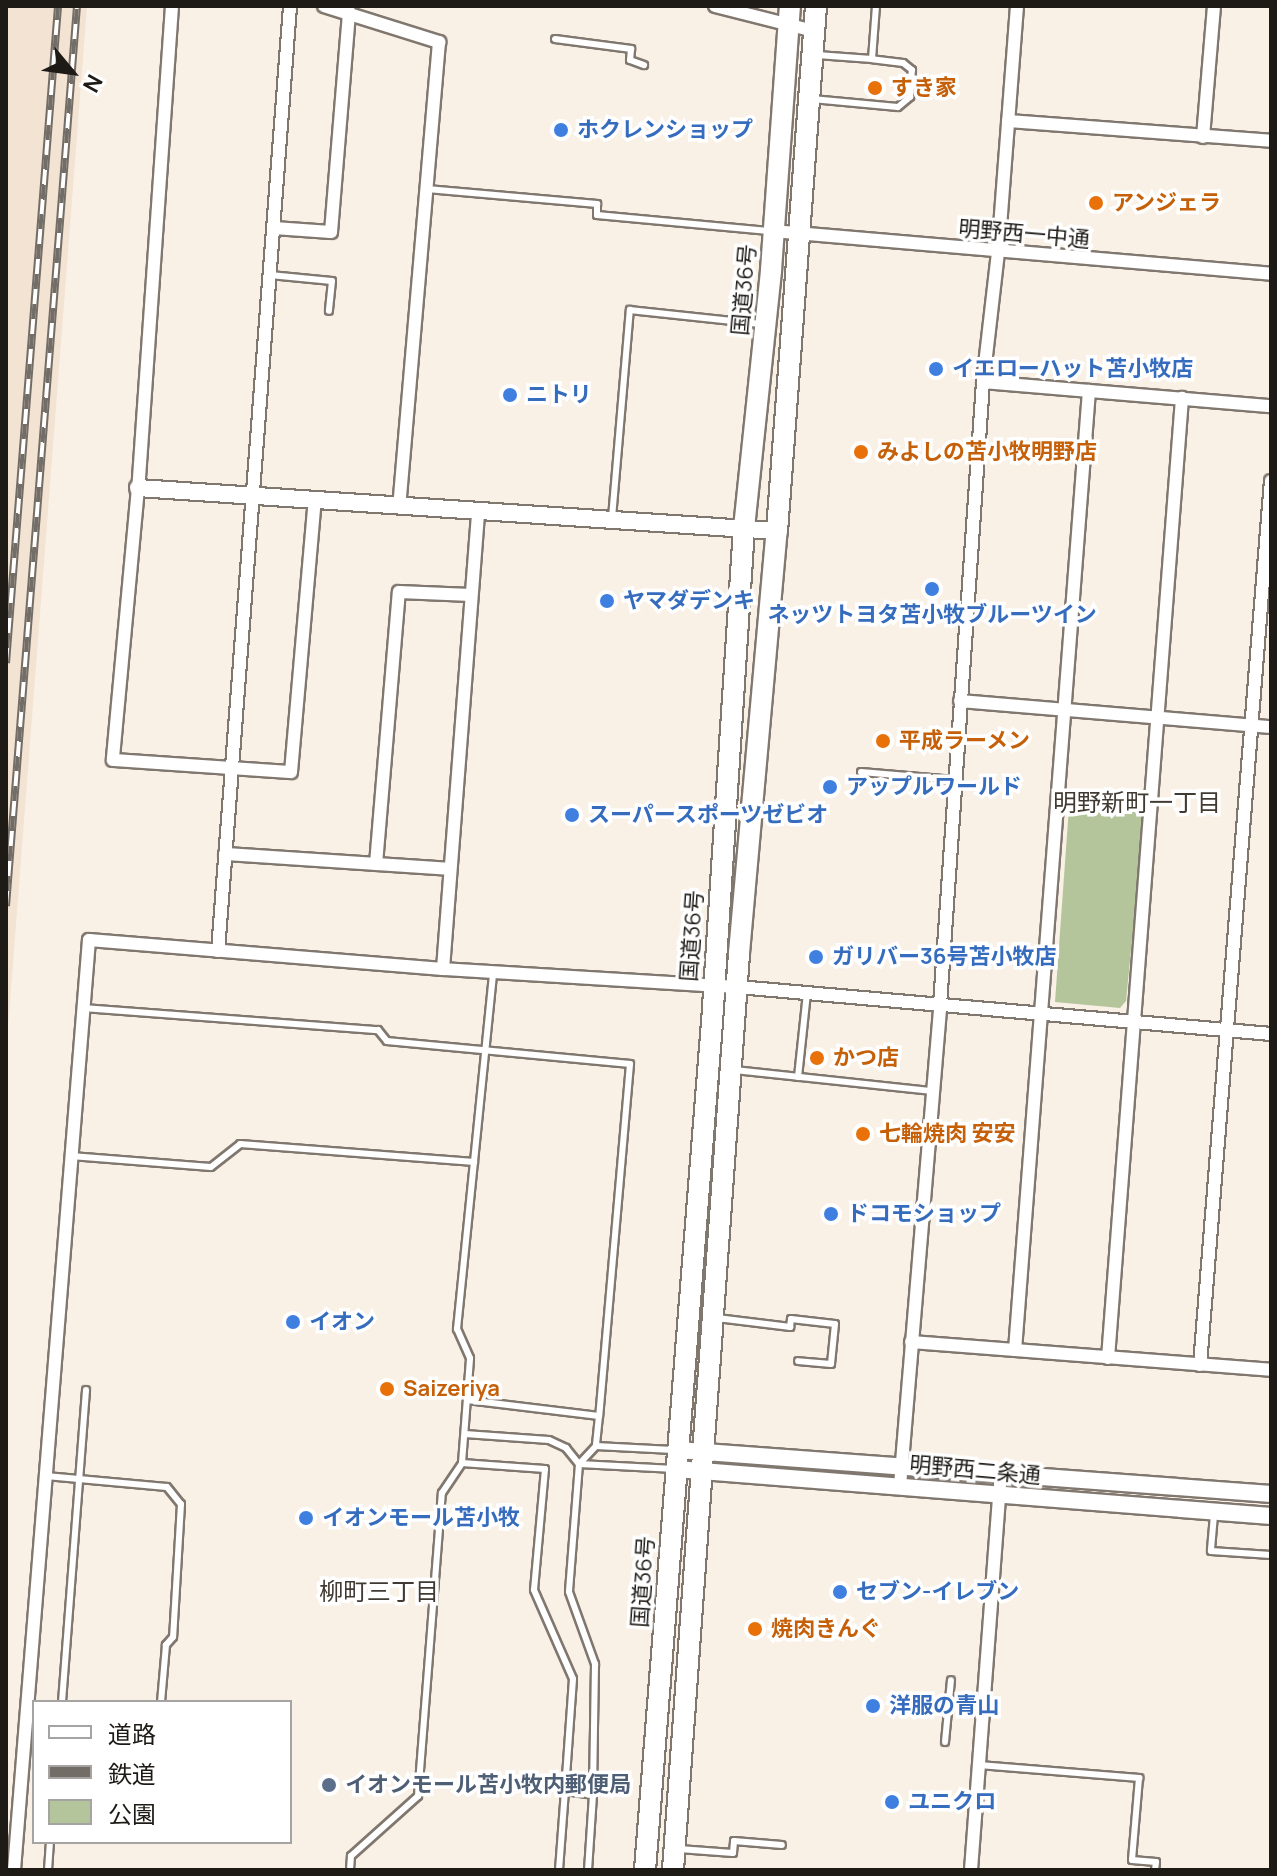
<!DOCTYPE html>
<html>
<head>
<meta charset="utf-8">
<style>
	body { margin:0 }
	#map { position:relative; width:1277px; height:1876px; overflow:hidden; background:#f9f0e6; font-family:Manrope,"Noto Sans JP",sans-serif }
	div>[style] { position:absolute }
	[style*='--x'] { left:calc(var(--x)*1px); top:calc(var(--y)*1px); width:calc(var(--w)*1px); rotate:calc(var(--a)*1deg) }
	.built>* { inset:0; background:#f2e3d3 }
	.green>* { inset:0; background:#b4c59b }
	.roads { filter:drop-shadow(2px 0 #80776f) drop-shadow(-2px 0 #80776f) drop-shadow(0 2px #80776f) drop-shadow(0 -2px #80776f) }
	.service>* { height:6px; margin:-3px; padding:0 3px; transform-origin:3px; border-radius:3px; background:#fff }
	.minor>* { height:12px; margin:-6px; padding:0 6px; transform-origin:6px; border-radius:6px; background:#fff }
	.tertiary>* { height:16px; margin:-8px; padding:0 8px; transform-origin:8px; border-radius:8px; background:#fff }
	.trunk>* { height:20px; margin:-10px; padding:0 10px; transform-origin:10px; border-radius:10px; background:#fff }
	.rail>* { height:8px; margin-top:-4px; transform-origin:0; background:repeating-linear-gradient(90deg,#fff 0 15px,#736d67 0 30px); box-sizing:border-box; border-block:2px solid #736d67 }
	.dots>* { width:22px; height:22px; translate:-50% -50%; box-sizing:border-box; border:4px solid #fff; border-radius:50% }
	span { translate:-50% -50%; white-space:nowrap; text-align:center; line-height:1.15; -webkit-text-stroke:7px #fff; paint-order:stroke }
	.food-label { font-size:22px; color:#c56008; font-weight:700 }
	.left { translate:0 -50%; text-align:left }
	.shop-label { font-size:22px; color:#366cbe; font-weight:700 }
	.street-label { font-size:22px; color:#1e1b17 }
	.service-label { font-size:22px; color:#4e5e75; font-weight:700 }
	.neighbourhood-label { font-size:24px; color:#413a32 }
	.frame { position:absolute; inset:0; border:8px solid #1e1b17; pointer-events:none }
	.legend { position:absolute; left:32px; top:1700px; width:260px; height:144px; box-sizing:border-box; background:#fff; border:2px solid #a5a4a2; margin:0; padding:10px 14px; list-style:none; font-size:24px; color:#1e1b17 }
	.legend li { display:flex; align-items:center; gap:16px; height:40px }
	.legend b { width:40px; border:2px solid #a5a4a2 }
	.north { position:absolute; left:32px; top:32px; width:80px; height:80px; -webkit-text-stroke:6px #fff; paint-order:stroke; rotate:119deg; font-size:22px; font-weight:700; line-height:32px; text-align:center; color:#1e1b17 }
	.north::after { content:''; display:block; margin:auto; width:28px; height:36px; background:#1e1b17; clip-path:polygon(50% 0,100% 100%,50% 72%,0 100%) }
</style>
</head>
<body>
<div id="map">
	<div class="built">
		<i style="clip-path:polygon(6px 6px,87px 6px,6px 1053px)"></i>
	</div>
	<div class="green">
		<i style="clip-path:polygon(1069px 807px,1138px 811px,1144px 817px,1126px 1001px,1120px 1008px,1055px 1002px)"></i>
	</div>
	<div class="roads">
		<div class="service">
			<i style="--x:555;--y:39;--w:77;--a:7.5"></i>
			<i style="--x:631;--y:49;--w:11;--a:95"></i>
			<i style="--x:630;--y:60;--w:15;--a:20"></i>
			<i style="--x:817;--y:55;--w:55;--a:4.2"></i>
			<i style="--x:872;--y:59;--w:53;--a:-85.7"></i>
			<i style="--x:812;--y:99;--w:86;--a:5.3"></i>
			<i style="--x:898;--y:107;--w:16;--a:-40"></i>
			<i style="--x:910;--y:97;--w:27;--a:-86"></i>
			<i style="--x:912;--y:70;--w:11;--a:-142"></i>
			<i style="--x:903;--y:63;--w:31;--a:-173"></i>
			<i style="--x:427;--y:189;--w:171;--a:5"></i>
			<i style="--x:597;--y:204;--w:11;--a:90"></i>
			<i style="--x:597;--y:215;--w:175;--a:5.3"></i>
			<i style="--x:270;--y:275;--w:62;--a:5.5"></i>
			<i style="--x:332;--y:281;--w:30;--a:96"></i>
			<i style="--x:612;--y:518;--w:209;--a:-85.1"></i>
			<i style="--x:630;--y:310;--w:133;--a:6.1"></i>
			<i style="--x:861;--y:772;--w:94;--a:4.9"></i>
			<i style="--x:1058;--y:798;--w:92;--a:5.6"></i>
			<i style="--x:83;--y:1008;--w:296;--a:4.3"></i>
			<i style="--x:378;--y:1030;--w:14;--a:51"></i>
			<i style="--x:387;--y:1041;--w:244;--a:5.4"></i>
			<i style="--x:630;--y:1064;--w:353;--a:95"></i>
			<i style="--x:735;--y:1070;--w:198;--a:6.1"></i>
			<i style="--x:798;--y:1077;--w:84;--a:-83.9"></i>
			<i style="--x:71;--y:1156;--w:140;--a:4.5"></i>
			<i style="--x:211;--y:1167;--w:37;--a:-38"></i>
			<i style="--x:240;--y:1144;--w:235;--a:4.4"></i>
			<i style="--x:717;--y:1318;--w:74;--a:7"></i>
			<i style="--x:790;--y:1327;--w:8;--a:-83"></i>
			<i style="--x:791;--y:1319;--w:44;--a:6.5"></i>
			<i style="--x:835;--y:1324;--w:40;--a:95.7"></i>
			<i style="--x:831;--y:1364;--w:33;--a:-175"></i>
			<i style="--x:467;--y:1400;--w:133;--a:6.9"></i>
			<i style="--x:599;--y:1416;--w:30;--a:96"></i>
			<i style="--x:596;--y:1446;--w:25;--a:133"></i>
			<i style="--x:579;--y:1464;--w:128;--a:94.5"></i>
			<i style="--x:569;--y:1592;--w:77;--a:70.1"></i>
			<i style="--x:595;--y:1664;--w:131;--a:90.9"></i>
			<i style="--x:593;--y:1795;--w:75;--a:93.8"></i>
			<i style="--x:465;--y:1434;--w:84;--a:4.1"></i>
			<i style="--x:549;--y:1440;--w:19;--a:25"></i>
			<i style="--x:566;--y:1448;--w:21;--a:51"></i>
			<i style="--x:579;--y:1464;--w:96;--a:3"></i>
			<i style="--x:596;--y:1446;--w:77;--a:3"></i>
			<i style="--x:462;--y:1463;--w:83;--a:4.1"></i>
			<i style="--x:545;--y:1469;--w:121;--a:95.2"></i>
			<i style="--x:534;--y:1590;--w:97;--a:66.3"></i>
			<i style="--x:573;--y:1679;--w:112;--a:94.1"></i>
			<i style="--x:46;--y:1476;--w:121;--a:5.2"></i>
			<i style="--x:167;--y:1487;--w:22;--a:51"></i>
			<i style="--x:181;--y:1504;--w:133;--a:93.4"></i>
			<i style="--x:173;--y:1637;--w:11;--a:131"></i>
			<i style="--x:166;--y:1645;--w:57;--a:95"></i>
			<i style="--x:1214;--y:1515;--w:36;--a:95"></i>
			<i style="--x:1211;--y:1551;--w:60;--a:3.8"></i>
			<i style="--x:62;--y:1702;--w:313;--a:-85.6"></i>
			<i style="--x:945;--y:1742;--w:62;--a:-84.5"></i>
			<i style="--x:979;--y:1765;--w:161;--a:4.6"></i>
			<i style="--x:1139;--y:1778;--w:82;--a:94.9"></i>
			<i style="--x:1132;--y:1860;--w:24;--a:5"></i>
			<i style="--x:1156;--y:1862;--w:8;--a:97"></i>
			<i style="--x:679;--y:1849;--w:54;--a:4.2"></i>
			<i style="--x:733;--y:1853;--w:12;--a:-85"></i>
			<i style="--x:734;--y:1841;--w:48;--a:4.8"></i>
			<i style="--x:48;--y:1870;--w:28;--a:-86"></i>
			<i style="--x:350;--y:1870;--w:14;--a:-86"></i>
			<i style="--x:351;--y:1856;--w:90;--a:-41.8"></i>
			<i style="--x:418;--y:1796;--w:304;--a:-85.5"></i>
			<i style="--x:442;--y:1493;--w:36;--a:-56"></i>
			<i style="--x:462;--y:1463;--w:105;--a:-85.6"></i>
			<i style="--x:470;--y:1358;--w:32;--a:-114"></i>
			<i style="--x:457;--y:1329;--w:358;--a:-84.2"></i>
			<i style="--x:559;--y:1870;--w:79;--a:-85.7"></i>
			<i style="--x:565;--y:1791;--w:28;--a:8"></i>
		</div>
		<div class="minor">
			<i style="--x:172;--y:6;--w:483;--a:94"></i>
			<i style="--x:138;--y:488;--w:273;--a:95.3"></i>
			<i style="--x:113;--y:760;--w:178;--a:3.9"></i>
			<i style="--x:291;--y:772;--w:274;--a:-85"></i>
			<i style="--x:324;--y:6;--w:121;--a:17.4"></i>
			<i style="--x:439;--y:42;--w:465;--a:94.9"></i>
			<i style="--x:715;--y:6;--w:102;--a:14.2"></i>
			<i style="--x:1008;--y:121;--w:264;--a:4.3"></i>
			<i style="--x:1203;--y:137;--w:131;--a:-85.2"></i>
			<i style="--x:274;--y:228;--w:57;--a:4"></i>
			<i style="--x:331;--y:232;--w:221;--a:-85.3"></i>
			<i style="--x:773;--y:231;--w:500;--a:4.9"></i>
			<i style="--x:983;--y:382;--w:289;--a:4.8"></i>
			<i style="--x:960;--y:701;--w:312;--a:4.8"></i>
			<i style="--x:225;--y:854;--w:225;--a:3.8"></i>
			<i style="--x:376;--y:864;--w:273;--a:-85.2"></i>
			<i style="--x:399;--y:592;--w:72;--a:2.4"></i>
			<i style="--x:218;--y:951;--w:948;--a:-85.64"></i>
			<i style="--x:443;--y:969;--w:461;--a:-85.6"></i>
			<i style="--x:911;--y:1342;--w:361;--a:4.4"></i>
			<i style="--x:1015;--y:1350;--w:962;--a:-85.59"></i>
			<i style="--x:1108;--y:1358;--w:963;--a:-85.59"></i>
			<i style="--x:1200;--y:1365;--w:887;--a:-85.41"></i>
			<i style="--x:900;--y:1486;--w:483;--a:-85.2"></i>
			<i style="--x:940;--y:1005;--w:624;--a:-86.05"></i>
			<i style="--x:983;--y:382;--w:130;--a:-83.4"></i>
			<i style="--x:998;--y:253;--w:248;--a:-85.6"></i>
			<i style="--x:14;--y:1870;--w:933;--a:-85.39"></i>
			<i style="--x:89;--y:940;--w:355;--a:4.7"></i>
			<i style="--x:443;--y:969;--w:296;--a:3.5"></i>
			<i style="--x:738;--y:987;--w:535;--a:5.04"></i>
			<i style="--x:971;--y:1870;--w:398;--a:-85.7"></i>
		</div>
		<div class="tertiary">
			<i style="--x:138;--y:488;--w:640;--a:3.85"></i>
			<i style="--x:678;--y:1450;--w:595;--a:4.24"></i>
			<i style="--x:676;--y:1469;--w:597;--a:4.52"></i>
		</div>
		<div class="trunk">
			<i style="--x:645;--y:1870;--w:850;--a:-85.48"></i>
			<i style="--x:712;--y:1023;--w:496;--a:-86.3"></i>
			<i style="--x:744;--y:528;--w:259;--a:-84"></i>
			<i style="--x:771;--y:270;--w:265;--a:-85.9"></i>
			<i style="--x:673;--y:1870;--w:919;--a:-85.88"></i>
			<i style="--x:739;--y:953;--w:424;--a:-84.9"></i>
			<i style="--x:777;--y:531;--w:526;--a:-85.75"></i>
		</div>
	</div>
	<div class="rail">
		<i style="--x:6;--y:663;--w:659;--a:-85.47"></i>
		<i style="--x:6;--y:906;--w:903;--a:-85.49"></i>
	</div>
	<div class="dots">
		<i style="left:875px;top:88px;background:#e8710a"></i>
		<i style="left:561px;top:130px;background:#3f7fe0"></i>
		<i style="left:1096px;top:203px;background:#e8710a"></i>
		<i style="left:936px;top:369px;background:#3f7fe0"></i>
		<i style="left:510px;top:395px;background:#3f7fe0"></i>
		<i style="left:861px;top:452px;background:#e8710a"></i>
		<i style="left:932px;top:589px;background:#3f7fe0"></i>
		<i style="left:607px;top:601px;background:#3f7fe0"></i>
		<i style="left:883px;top:741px;background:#e8710a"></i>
		<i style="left:830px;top:787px;background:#3f7fe0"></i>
		<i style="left:572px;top:815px;background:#3f7fe0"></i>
		<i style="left:816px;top:957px;background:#3f7fe0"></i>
		<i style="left:817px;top:1058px;background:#e8710a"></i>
		<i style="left:863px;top:1134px;background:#e8710a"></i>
		<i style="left:831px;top:1214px;background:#3f7fe0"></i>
		<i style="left:293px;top:1322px;background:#3f7fe0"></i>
		<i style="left:387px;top:1389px;background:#e8710a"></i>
		<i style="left:306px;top:1518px;background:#3f7fe0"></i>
		<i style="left:840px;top:1592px;background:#3f7fe0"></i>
		<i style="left:755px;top:1629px;background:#e8710a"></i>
		<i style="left:873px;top:1706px;background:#3f7fe0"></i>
		<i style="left:329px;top:1785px;background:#5c6f8a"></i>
		<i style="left:892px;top:1802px;background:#3f7fe0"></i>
	</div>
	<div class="food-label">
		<span class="left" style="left:891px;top:88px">すき家</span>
		<span class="left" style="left:1112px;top:203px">アンジェラ</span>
		<span class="left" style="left:877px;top:452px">みよしの苫小牧明野店</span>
		<span class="left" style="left:899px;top:741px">平成ラーメン</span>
		<span class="left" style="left:833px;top:1058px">かつ店</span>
		<span class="left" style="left:879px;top:1134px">七輪焼肉 安安</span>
		<span class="left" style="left:403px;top:1389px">Saizeriya</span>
		<span class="left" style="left:771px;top:1629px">焼肉きんぐ</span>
	</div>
	<div class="shop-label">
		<span class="left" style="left:577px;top:130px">ホクレンショップ</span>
		<span class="left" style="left:952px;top:369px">イエローハット苫小牧店</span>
		<span class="left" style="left:526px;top:395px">ニトリ</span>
		<span class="left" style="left:623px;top:601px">ヤマダデンキ</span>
		<span style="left:932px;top:615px">ネッツトヨタ苫小牧ブルーツイン</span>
		<span class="left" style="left:846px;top:787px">アップルワールド</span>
		<span class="left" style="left:588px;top:815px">スーパースポーツゼビオ</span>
		<span class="left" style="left:832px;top:957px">ガリバー36号苫小牧店</span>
		<span class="left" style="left:847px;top:1214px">ドコモショップ</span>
		<span class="left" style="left:309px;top:1322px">イオン</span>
		<span class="left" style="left:322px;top:1518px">イオンモール苫小牧</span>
		<span class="left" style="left:856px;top:1592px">セブン-イレブン</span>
		<span class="left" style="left:889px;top:1706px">洋服の青山</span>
		<span class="left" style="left:908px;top:1802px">ユニクロ</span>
	</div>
	<div class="street-label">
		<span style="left:1024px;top:234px;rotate:5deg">明野西一中通</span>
		<span style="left:744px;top:290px;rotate:-85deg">国道36号</span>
		<span style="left:692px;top:936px;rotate:-86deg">国道36号</span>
		<span style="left:975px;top:1470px;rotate:5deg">明野西二条通</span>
		<span style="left:643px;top:1582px;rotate:-86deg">国道36号</span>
	</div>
	<div class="service-label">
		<span class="left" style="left:345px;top:1785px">イオンモール苫小牧内郵便局</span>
	</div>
	<div class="neighbourhood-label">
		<span style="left:1137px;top:802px">明野新町一丁目</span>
		<span style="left:379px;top:1591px">柳町三丁目</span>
	</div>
	<div class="frame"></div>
	<ul class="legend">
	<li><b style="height:10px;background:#fff"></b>道路</li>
	<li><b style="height:10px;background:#736d67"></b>鉄道</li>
	<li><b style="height:22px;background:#b4c59b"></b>公園</li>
	</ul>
	<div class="north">N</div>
</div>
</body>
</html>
